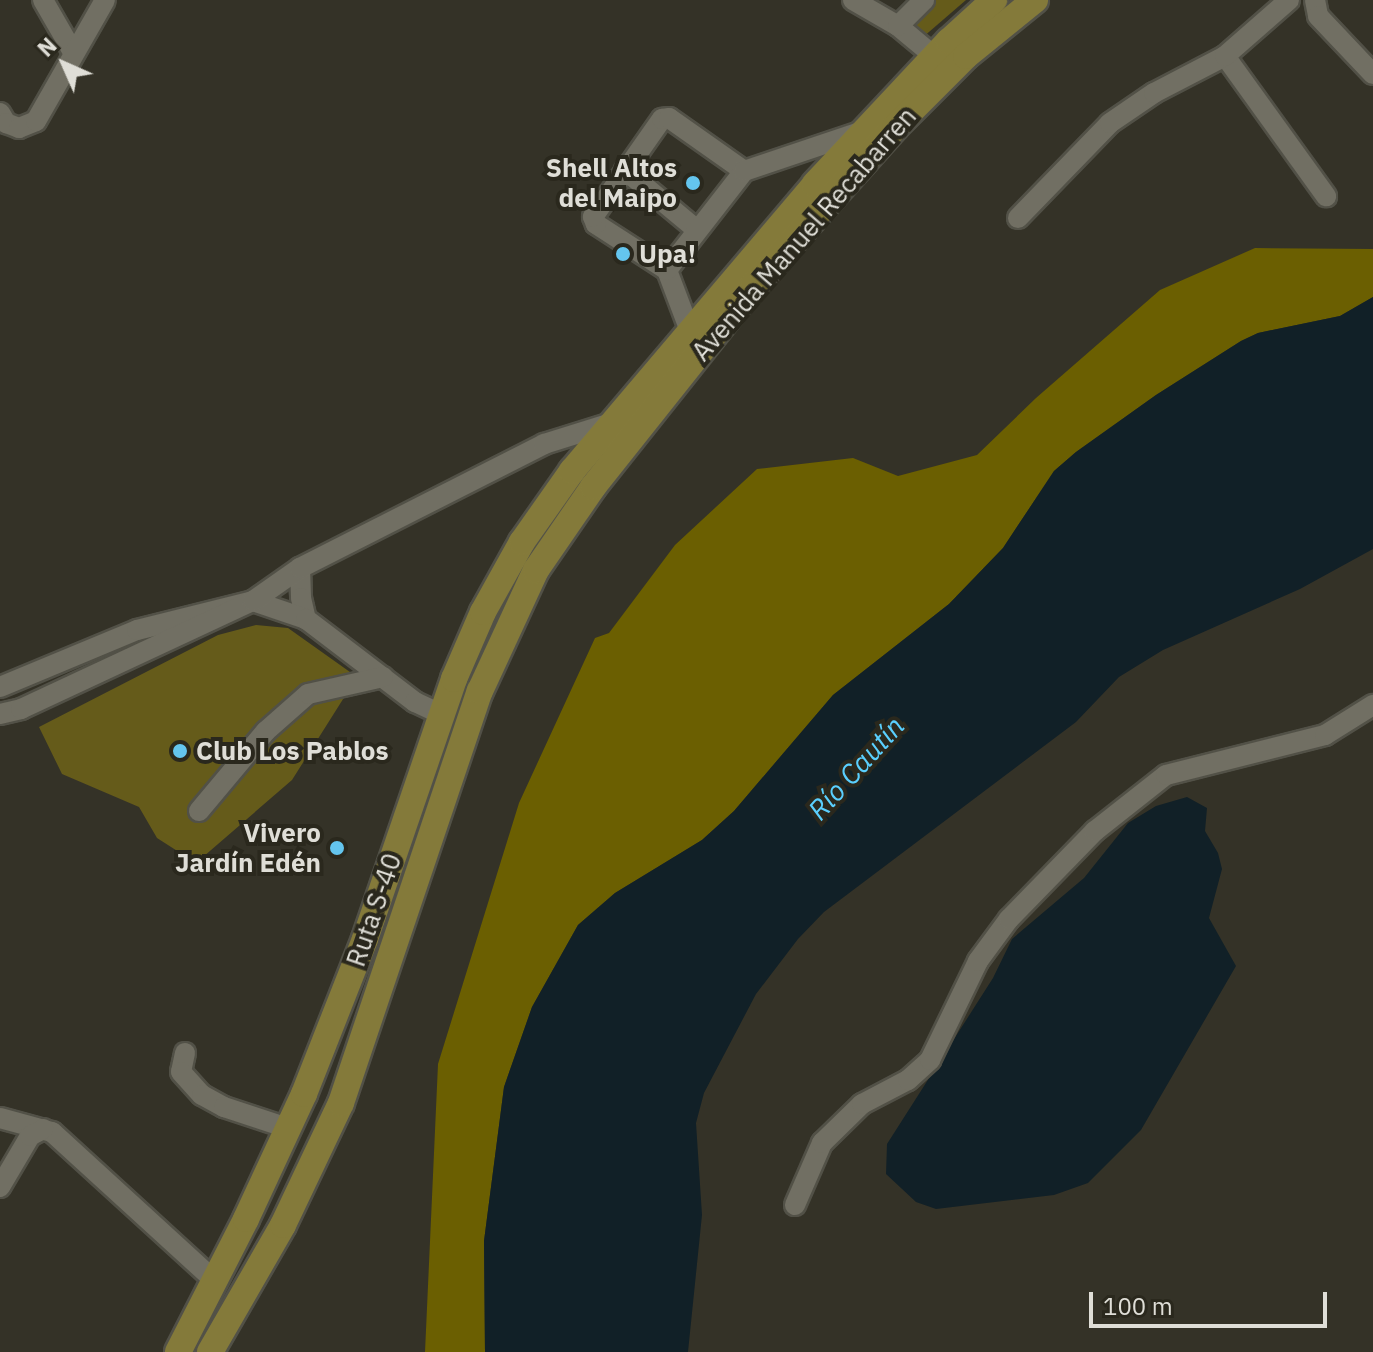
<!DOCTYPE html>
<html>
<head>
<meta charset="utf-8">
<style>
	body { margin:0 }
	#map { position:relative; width:1373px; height:1352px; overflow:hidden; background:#343227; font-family:"IBM Plex Sans",sans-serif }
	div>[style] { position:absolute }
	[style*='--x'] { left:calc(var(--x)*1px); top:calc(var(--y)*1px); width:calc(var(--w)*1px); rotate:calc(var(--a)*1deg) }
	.green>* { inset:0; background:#655b1a }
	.forest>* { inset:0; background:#6b5f01 }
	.water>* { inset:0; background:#112027 }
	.roads { filter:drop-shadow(2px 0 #525147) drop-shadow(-2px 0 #525147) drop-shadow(0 2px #525147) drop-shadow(0 -2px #525147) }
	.minor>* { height:20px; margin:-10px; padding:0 10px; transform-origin:10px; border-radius:10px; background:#716f63 }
	.major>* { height:26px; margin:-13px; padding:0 13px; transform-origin:13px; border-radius:13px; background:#847a3a }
	.dots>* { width:22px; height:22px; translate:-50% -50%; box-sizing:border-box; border:4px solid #2a281d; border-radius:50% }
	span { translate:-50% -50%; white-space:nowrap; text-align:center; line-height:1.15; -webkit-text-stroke:8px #2a281d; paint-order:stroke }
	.poi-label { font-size:26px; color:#dfded7; font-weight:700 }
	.right { translate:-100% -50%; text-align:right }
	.left { translate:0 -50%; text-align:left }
	.street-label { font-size:26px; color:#dfded7 }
	.water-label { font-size:28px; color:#5acffe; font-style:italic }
	.north { position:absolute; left:24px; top:24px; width:80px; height:80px; -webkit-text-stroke:6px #2a281d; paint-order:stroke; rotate:315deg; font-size:22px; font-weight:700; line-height:32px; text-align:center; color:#dfded7 }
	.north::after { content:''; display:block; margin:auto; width:28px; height:36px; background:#dfded7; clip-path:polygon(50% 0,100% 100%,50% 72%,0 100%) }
	.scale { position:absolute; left:1089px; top:1292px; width:238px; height:36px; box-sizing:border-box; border:4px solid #dfded7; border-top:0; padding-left:10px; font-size:24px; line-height:28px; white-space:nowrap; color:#dfded7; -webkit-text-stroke:6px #2a281d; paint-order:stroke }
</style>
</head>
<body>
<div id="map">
	<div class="green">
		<i style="clip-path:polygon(936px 0,966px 0,922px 38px,913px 25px)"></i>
		<i style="clip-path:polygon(256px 625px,288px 628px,357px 677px,292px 780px,196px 863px,157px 838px,139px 807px,62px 774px,39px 727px,218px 635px)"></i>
	</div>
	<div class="forest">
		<i style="clip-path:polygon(1255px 248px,1373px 249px,1373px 297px,1340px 316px,1258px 333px,1241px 341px,1156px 395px,1076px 452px,1054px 471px,1003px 548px,949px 604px,833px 695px,734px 811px,702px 840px,615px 893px,578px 925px,532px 1007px,504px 1087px,484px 1241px,485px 1352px,425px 1352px,438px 1064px,519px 803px,595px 638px,609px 633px,675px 545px,757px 469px,853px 458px,898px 476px,977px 455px,1036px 398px,1160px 290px)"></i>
	</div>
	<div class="water">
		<i style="clip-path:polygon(1373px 297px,1373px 549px,1300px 589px,1163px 650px,1119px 677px,1076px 722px,824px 912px,798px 939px,756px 994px,704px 1093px,696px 1123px,702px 1215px,688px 1352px,485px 1352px,484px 1241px,504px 1087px,532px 1007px,578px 925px,615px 893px,702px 840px,734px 811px,833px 695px,949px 604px,1003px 548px,1054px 471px,1076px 452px,1156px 395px,1241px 341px,1258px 333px,1340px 316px)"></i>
		<i style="clip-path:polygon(1187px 797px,1207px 808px,1205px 831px,1218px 853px,1222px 869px,1209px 918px,1236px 966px,1141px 1130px,1088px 1183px,1054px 1195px,936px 1209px,916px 1202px,886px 1174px,887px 1144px,993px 978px,1012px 939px,1084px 878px,1128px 823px,1156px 806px)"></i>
	</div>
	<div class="roads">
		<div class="minor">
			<i style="--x:43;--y:0;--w:62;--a:60.1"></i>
			<i style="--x:853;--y:0;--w:52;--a:30"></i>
			<i style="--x:898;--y:26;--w:47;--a:39.8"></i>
			<i style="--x:1315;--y:0;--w:16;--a:79"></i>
			<i style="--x:1318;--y:16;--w:80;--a:46.5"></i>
			<i style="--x:898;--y:26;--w:37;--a:-45"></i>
			<i style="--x:1225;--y:56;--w:173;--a:54.2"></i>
			<i style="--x:0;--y:113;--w:12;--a:59"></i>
			<i style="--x:6;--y:123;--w:14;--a:21"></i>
			<i style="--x:19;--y:128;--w:18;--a:-22"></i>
			<i style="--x:36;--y:121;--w:139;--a:-60.3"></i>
			<i style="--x:625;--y:170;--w:94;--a:39.8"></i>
			<i style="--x:1018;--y:218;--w:132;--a:-45.9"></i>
			<i style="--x:1110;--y:123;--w:53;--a:-34.3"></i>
			<i style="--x:1154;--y:93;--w:80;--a:-27.5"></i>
			<i style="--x:1225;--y:56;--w:85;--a:-41.2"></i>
			<i style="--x:667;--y:270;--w:85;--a:-147.1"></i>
			<i style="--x:596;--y:224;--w:8;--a:-113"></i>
			<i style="--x:593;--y:217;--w:120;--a:-54.9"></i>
			<i style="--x:662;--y:119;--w:7;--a:-8"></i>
			<i style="--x:669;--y:118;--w:92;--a:35.2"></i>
			<i style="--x:690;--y:331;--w:65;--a:-110.7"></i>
			<i style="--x:667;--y:270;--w:125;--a:-52.1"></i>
			<i style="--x:744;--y:171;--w:126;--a:-18.6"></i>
			<i style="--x:300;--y:568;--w:30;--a:88"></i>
			<i style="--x:301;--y:598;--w:22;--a:77"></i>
			<i style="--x:0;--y:687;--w:148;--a:-22.6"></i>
			<i style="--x:137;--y:630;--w:120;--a:-14"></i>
			<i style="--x:253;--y:601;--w:56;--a:18.8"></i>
			<i style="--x:306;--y:619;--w:137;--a:37.3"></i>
			<i style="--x:415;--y:702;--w:29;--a:25"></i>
			<i style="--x:0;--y:714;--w:22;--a:-13"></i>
			<i style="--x:21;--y:709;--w:256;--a:-25"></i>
			<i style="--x:253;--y:601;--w:57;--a:-35.1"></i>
			<i style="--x:300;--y:568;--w:274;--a:-26.9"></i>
			<i style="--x:544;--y:444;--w:73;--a:-17.4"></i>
			<i style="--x:199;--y:811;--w:104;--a:-50.1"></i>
			<i style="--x:266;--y:731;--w:56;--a:-41.4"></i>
			<i style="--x:308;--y:694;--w:77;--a:-12.8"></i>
			<i style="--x:185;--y:1053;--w:19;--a:102"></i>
			<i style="--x:181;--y:1072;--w:31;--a:48"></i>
			<i style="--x:202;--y:1095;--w:25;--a:29"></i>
			<i style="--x:224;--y:1107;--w:67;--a:18.2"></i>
			<i style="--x:0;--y:1118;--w:54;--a:15.1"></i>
			<i style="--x:52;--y:1132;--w:221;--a:42.4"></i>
			<i style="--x:0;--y:1187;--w:59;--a:-59.5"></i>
			<i style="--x:30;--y:1136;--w:15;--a:-28"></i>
			<i style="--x:795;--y:1205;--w:68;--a:-66.5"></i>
			<i style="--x:822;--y:1143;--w:56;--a:-44.3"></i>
			<i style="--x:862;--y:1104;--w:52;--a:-27.6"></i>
			<i style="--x:908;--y:1080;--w:30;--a:-42"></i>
			<i style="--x:930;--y:1060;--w:110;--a:-64.1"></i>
			<i style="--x:978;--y:961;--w:52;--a:-53.6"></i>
			<i style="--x:1009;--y:919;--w:123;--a:-45.7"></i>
			<i style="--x:1095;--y:831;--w:90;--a:-38.3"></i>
			<i style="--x:1166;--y:775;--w:164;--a:-14.1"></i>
			<i style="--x:1325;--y:735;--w:57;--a:-32"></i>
		</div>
		<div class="major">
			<i style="--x:178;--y:1352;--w:149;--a:-62.9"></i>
			<i style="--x:246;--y:1219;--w:138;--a:-65.1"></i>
			<i style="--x:304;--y:1094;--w:167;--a:-68.5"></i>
			<i style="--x:365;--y:939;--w:275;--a:-71.1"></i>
			<i style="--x:454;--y:679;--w:73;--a:-66.6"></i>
			<i style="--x:483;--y:612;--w:80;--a:-60.9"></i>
			<i style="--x:522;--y:542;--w:87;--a:-54.8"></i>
			<i style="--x:572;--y:471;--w:376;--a:-49.7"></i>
			<i style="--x:815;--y:184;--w:196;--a:-46.9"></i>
			<i style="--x:949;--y:41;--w:61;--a:-42.3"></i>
			<i style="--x:210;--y:1352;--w:146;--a:-60.1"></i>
			<i style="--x:283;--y:1225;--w:135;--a:-64.6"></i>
			<i style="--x:341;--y:1103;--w:435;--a:-71.4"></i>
			<i style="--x:480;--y:691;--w:133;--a:-65.2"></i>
			<i style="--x:536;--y:570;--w:101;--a:-55.5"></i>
			<i style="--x:593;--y:487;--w:257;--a:-51.5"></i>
			<i style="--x:753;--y:286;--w:213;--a:-48.2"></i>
			<i style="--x:895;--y:127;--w:100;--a:-45"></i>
			<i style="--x:966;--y:56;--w:89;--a:-39.1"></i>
		</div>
	</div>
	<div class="dots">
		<i style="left:693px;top:183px;background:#64c5ee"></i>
		<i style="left:623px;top:254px;background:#64c5ee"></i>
		<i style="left:180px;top:751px;background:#64c5ee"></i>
		<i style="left:337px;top:848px;background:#64c5ee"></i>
	</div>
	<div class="poi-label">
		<span class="right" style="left:677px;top:183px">Shell Altos<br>del Maipo</span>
		<span class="left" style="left:639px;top:254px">Upa!</span>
		<span class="left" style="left:196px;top:751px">Club Los Pablos</span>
		<span class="right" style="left:321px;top:848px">Vivero<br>Jardín Edén</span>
	</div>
	<div class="street-label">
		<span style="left:804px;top:234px;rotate:-49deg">Avenida Manuel Recabarren</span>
		<span style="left:374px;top:910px;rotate:-71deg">Ruta S-40</span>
	</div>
	<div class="water-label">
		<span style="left:856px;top:768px;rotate:-48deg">Río Cautín</span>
	</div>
	<div class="north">N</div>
	<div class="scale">100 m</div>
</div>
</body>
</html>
